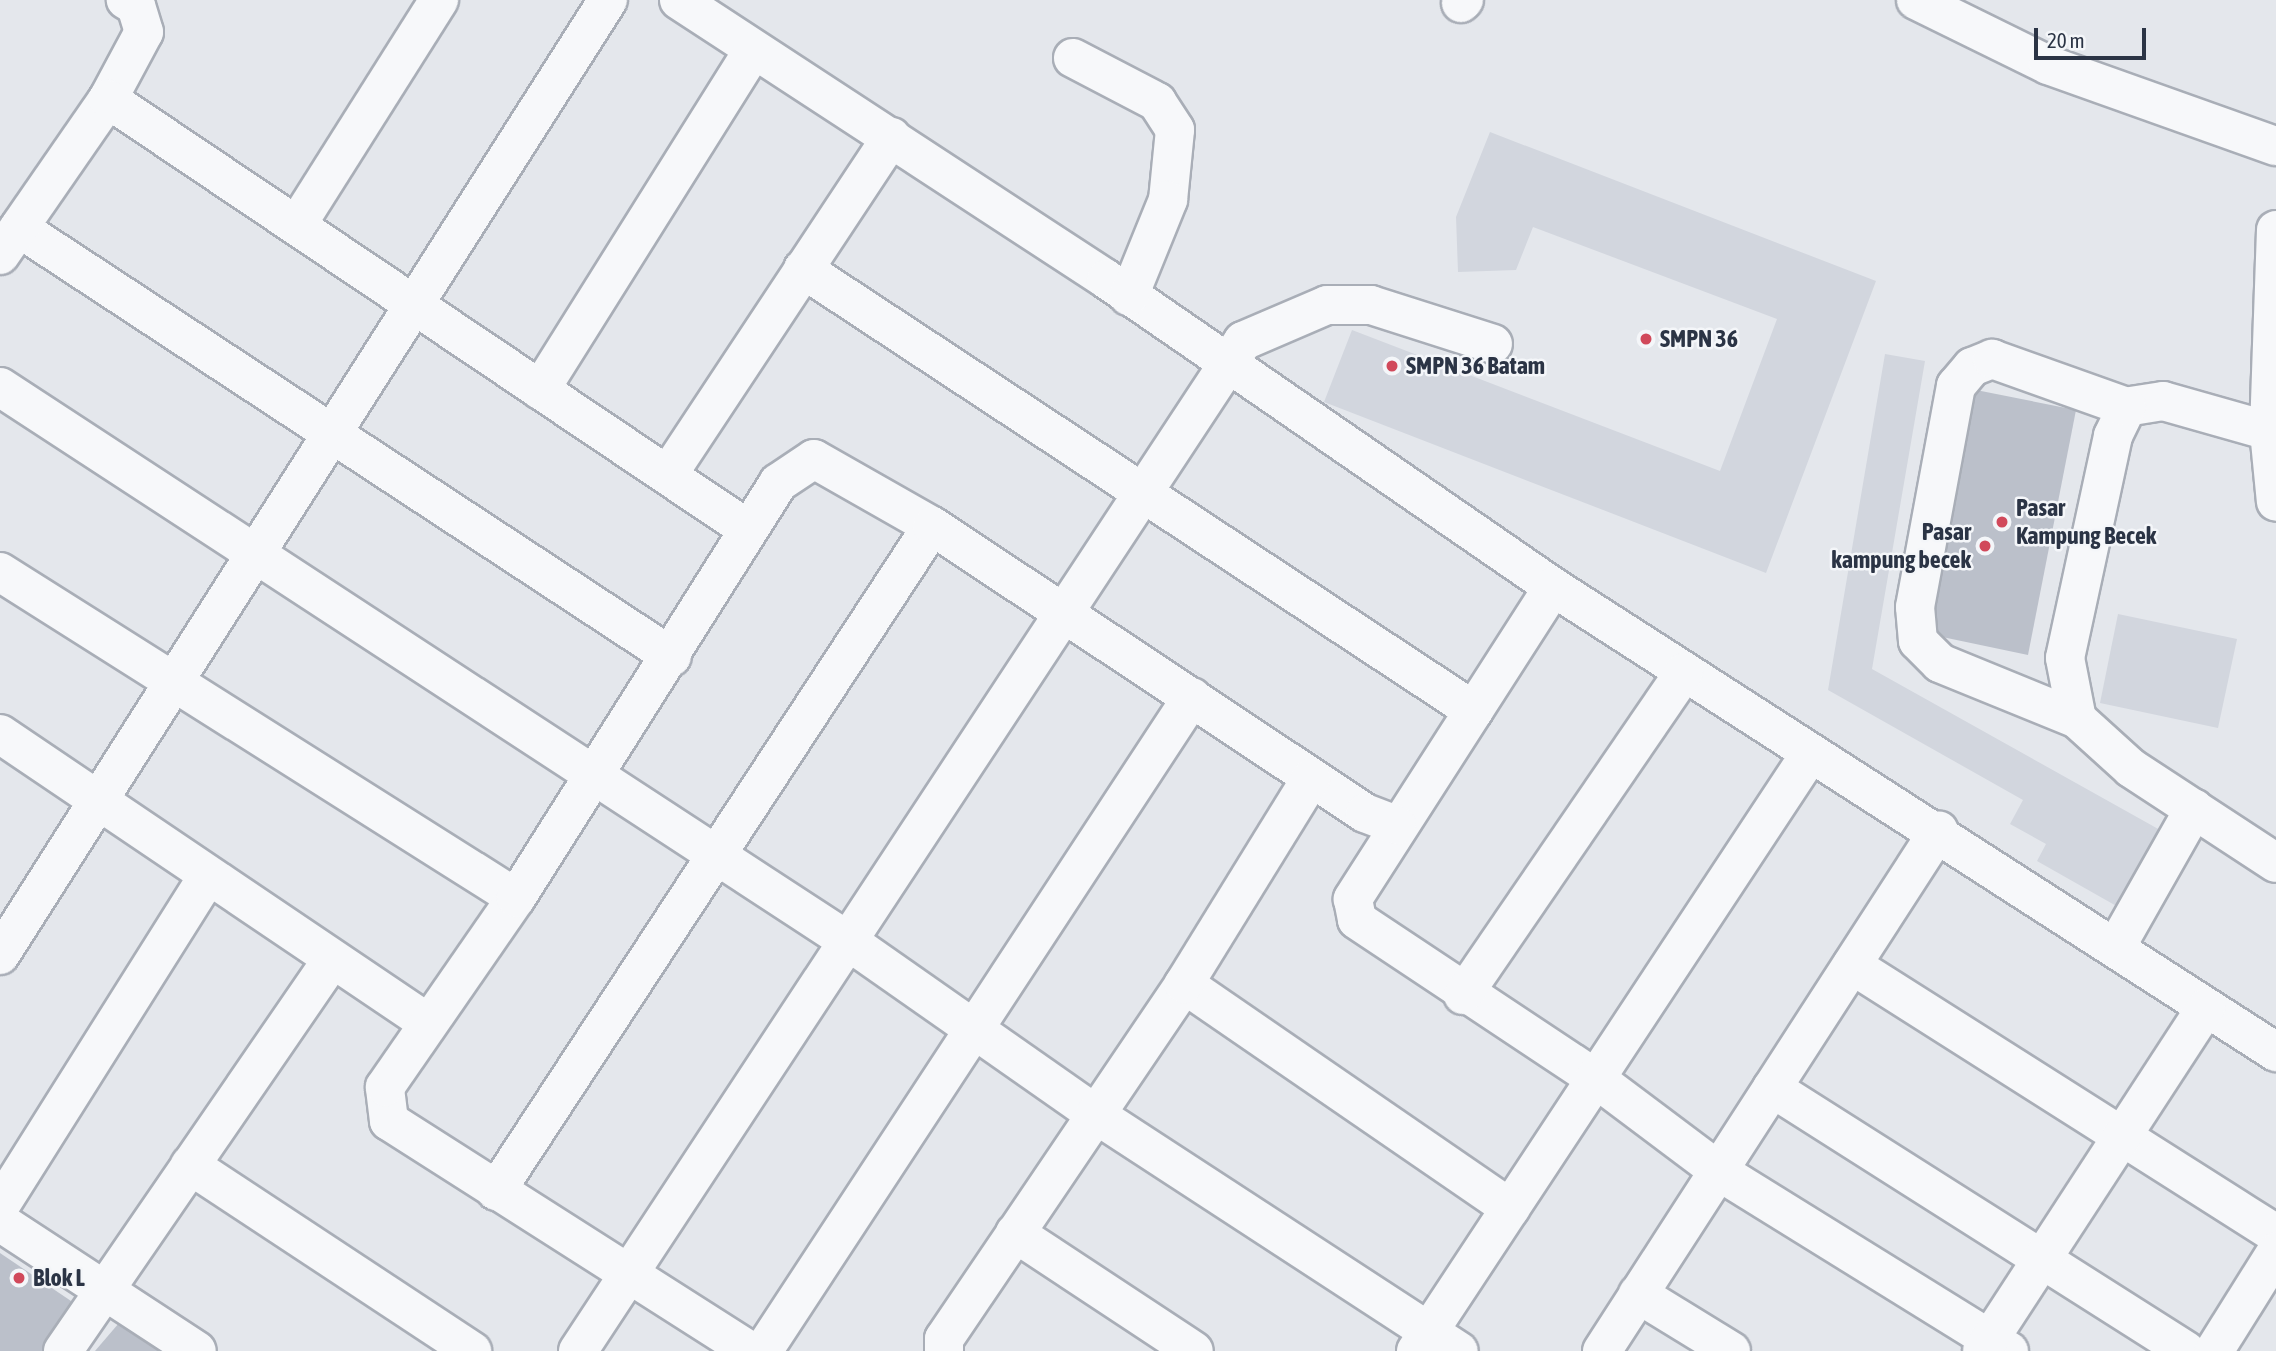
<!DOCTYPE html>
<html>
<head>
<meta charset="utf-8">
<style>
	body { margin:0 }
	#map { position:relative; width:2276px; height:1351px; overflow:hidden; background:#e4e7ec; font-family:"Asap Condensed",sans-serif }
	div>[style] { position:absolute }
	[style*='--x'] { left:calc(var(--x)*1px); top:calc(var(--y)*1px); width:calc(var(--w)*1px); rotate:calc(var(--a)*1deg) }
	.built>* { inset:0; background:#d2d6de }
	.building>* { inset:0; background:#bbc0ca }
	.roads { filter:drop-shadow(2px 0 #a9aeb7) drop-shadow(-2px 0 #a9aeb7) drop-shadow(0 2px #a9aeb7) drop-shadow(0 -2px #a9aeb7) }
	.minor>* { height:38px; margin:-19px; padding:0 19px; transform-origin:19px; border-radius:19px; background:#f7f8fa }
	.dots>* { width:19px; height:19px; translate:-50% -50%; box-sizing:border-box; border:4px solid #f4f6f9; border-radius:50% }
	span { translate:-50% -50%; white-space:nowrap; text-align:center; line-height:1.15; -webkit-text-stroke:5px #f4f6f9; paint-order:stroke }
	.poi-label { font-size:24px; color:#2b3445; font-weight:700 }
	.left { translate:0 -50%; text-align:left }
	.right { translate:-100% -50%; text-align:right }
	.scale { position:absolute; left:2034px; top:28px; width:112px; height:32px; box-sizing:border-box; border:4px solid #2b3445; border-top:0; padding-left:9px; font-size:21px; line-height:24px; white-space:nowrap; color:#2b3445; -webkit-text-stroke:5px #f4f6f9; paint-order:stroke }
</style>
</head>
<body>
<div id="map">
	<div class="built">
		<i style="clip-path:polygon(1490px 132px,1876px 281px,1766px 573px,1324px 402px,1352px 330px,1720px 471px,1777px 319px,1533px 227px,1516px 270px,1458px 272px,1456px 217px)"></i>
		<i style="clip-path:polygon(1885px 354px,1925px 361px,1872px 669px,2169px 835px,2127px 912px,2037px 861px,2046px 844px,2010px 824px,2023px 800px,1828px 690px)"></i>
		<i style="clip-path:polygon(2118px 614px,2237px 639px,2218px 728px,2100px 703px)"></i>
	</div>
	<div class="building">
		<i style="clip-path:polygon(1976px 390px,2076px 410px,2028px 655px,1928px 634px)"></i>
		<i style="clip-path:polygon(0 1253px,74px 1303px,43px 1351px,0 1351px)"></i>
		<i style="clip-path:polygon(119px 1323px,162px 1351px,95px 1351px)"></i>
	</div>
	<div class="roads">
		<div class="minor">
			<i style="--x:679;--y:0;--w:510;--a:33.16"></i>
			<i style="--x:1106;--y:279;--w:543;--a:34.57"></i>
			<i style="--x:1553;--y:587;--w:860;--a:32.75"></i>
			<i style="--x:1916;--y:0;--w:147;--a:26.2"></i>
			<i style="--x:2048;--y:65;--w:242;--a:19.6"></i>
			<i style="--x:1461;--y:3;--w:4;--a:-45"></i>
			<i style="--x:1073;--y:58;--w:95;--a:27.6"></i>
			<i style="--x:1157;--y:102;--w:33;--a:57"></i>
			<i style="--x:1175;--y:130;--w:70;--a:95.7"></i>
			<i style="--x:1168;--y:200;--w:104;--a:112.1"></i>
			<i style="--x:108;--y:99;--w:76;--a:-61.8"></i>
			<i style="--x:144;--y:32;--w:27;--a:-107"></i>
			<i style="--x:136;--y:6;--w:12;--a:-149"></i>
			<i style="--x:298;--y:223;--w:264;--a:-57.7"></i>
			<i style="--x:19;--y:228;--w:781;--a:33.3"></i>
			<i style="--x:2276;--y:230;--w:201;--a:92"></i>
			<i style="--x:2269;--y:431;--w:71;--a:84.4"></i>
			<i style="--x:0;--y:255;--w:190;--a:-55.3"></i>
			<i style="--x:108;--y:99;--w:772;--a:33.92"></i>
			<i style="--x:803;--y:269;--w:803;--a:33.37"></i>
			<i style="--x:0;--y:387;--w:1017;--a:33.16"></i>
			<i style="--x:851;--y:943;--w:298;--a:35"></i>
			<i style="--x:1095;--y:1114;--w:434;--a:33.1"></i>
			<i style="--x:540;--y:390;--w:401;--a:-57.9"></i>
			<i style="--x:2269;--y:431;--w:110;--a:-164.2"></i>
			<i style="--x:2163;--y:401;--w:36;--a:171"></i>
			<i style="--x:2127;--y:407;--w:32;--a:116"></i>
			<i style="--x:2113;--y:436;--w:227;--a:102.2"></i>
			<i style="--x:2065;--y:658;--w:62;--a:78.9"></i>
			<i style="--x:2077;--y:719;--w:73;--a:42.2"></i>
			<i style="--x:2131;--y:768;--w:173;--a:33.2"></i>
			<i style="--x:669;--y:473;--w:403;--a:-56.5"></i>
			<i style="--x:0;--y:572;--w:610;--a:32.28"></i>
			<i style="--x:1553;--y:587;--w:371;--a:122.7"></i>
			<i style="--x:1353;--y:899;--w:21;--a:79"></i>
			<i style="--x:1357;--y:920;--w:286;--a:33.6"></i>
			<i style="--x:1595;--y:1078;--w:156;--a:36.9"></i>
			<i style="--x:1720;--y:1172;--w:340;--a:31.8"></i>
			<i style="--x:2077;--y:719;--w:148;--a:-157.8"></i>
			<i style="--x:1940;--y:663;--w:31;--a:-135"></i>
			<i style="--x:1918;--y:641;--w:34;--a:-95"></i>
			<i style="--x:1915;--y:607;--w:225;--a:-79.5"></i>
			<i style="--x:1956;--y:386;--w:25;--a:-50"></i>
			<i style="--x:1972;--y:367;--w:22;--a:-22"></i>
			<i style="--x:1992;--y:359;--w:143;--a:19.6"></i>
			<i style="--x:0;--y:734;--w:513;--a:34.03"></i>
			<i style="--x:2116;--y:947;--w:159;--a:-60.5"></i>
			<i style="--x:0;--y:955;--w:1132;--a:-57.52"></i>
			<i style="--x:1852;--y:965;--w:502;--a:32.39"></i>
			<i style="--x:1184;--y:984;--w:396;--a:34.5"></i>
			<i style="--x:1463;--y:995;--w:391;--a:-55.6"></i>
			<i style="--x:1772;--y:1088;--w:490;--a:32.4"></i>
			<i style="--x:190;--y:1165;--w:338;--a:33.4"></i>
			<i style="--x:496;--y:1191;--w:795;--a:-56.75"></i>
			<i style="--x:0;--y:1206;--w:389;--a:-57.8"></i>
			<i style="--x:0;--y:1222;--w:235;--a:33.2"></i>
			<i style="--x:1015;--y:1233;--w:214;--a:33.4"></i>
			<i style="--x:1638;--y:1294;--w:109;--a:31.5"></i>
			<i style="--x:63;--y:1351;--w:475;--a:-55.5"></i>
			<i style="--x:578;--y:1351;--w:1209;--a:-56.64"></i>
			<i style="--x:1243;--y:341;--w:91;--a:-23.2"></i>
			<i style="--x:1327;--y:305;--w:44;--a:0"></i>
			<i style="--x:1371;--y:305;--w:128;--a:17.7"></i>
			<i style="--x:750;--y:1351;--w:428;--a:-147.5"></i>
			<i style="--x:389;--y:1121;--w:34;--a:-97"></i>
			<i style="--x:385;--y:1087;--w:230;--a:-55.3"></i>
			<i style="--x:516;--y:898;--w:491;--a:-57.7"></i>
			<i style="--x:778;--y:483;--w:43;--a:-33.7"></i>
			<i style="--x:814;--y:459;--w:136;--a:29.6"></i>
			<i style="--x:932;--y:526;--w:519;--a:33.54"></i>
			<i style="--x:1365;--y:813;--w:34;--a:21"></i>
			<i style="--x:763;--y:1351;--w:782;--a:-56.74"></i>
			<i style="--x:944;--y:1351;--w:12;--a:-90"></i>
			<i style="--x:944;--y:1339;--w:429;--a:-55.9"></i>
			<i style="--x:1184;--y:984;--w:242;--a:-58.3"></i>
			<i style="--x:1416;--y:1351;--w:715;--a:-56.58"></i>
			<i style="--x:1602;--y:1351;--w:620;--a:-57.1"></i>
			<i style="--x:1982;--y:1351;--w:410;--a:-56.9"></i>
			<i style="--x:2214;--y:1351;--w:117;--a:-57.9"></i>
		</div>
	</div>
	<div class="dots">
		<i style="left:1646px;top:339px;background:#d1495b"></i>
		<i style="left:1392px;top:366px;background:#d1495b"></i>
		<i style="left:2002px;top:522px;background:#d1495b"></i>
		<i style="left:1985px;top:546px;background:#d1495b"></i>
		<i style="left:19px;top:1278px;background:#d1495b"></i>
	</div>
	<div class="poi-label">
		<span class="left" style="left:1660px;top:339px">SMPN 36</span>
		<span class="left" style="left:1406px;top:366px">SMPN 36 Batam</span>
		<span class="left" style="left:2016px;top:522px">Pasar<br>Kampung Becek</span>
		<span class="right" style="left:1971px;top:546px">Pasar<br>kampung becek</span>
		<span class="left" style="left:33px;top:1278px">Blok L</span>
	</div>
	<div class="scale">20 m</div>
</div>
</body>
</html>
